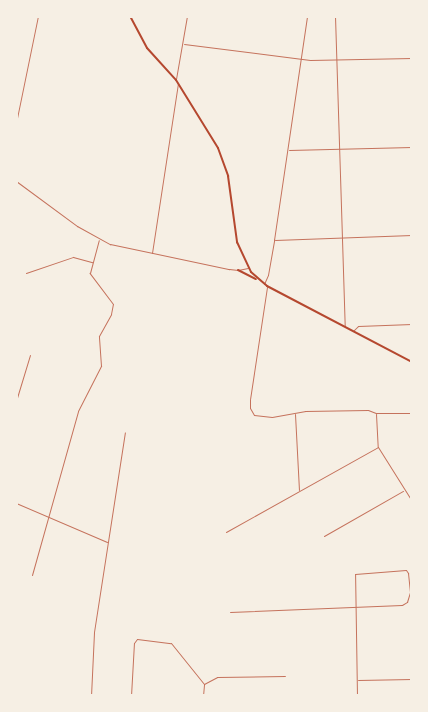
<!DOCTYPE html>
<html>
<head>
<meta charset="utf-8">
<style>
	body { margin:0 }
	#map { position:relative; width:428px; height:712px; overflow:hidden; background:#f6efe4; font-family:Literata,serif }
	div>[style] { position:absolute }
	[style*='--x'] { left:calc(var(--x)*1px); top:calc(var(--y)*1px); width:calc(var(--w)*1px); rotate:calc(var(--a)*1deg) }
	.minor>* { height:1px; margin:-0.5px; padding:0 0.5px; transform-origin:0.5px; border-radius:0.5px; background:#c5725c }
	.tertiary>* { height:1px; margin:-0.5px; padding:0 0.5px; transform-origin:0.5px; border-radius:0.5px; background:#c5725c }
	.secondary>* { height:2px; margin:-1px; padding:0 1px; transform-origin:1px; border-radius:1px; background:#b5482f }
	span { translate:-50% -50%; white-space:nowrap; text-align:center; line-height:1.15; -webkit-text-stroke:4.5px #f6efe4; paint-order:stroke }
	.frame { position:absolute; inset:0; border:18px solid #f6efe4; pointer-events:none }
</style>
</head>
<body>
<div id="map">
	<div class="minor">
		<i style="--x:335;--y:16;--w:311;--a:88.2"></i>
		<i style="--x:184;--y:44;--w:127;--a:7.2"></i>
		<i style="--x:310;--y:60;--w:102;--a:-1.1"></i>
		<i style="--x:176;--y:79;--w:64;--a:-80.1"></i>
		<i style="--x:16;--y:123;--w:109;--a:-78.4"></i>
		<i style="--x:289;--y:150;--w:123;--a:-1.4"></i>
		<i style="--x:275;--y:240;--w:137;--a:-2.1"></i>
		<i style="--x:152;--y:253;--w:171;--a:-81.3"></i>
		<i style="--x:26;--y:273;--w:50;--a:-18.8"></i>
		<i style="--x:73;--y:257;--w:20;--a:15"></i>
		<i style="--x:264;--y:284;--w:10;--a:-66"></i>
		<i style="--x:268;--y:275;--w:36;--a:-80"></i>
		<i style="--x:274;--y:240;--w:226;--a:-81.6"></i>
		<i style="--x:267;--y:287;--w:113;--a:98.6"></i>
		<i style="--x:250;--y:399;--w:9;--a:90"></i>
		<i style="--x:250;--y:408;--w:8;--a:60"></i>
		<i style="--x:254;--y:415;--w:18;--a:6"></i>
		<i style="--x:272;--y:417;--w:34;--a:-10"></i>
		<i style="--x:305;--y:411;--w:63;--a:-0.9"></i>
		<i style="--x:368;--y:410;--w:9;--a:21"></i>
		<i style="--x:376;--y:413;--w:36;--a:0"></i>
		<i style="--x:353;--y:331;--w:7;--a:-45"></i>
		<i style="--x:358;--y:326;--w:54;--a:-2.1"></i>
		<i style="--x:16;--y:401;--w:48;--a:-73.1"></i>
		<i style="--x:295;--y:414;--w:76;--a:87"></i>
		<i style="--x:376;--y:414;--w:33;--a:87"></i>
		<i style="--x:378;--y:447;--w:64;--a:57.8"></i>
		<i style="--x:16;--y:503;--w:99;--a:23.2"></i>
		<i style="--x:226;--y:532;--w:174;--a:-29.2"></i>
		<i style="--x:324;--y:536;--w:91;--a:-29.7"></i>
		<i style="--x:32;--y:575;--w:170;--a:-74.3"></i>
		<i style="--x:78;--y:411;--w:51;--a:-62.9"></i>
		<i style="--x:101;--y:366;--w:30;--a:-94"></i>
		<i style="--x:99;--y:336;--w:25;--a:-61"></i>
		<i style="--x:111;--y:314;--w:10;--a:-79"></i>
		<i style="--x:113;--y:304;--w:39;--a:-127"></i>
		<i style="--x:90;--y:273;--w:34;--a:-75"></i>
		<i style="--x:230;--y:612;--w:172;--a:-2.3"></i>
		<i style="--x:402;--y:605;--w:6;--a:-31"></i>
		<i style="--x:407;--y:602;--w:10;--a:-73"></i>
		<i style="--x:410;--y:592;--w:2;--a:0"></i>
		<i style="--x:16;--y:645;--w:1;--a:0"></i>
		<i style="--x:358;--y:680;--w:54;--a:-1.1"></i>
		<i style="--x:91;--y:696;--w:64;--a:-87.3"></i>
		<i style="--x:94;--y:632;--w:202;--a:-81.2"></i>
		<i style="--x:131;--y:696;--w:53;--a:-86.8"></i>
		<i style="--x:134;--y:643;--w:5;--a:-53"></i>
		<i style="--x:137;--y:639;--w:34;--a:7"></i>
		<i style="--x:171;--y:643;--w:53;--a:51.2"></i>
		<i style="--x:203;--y:696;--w:12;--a:-85"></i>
		<i style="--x:204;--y:684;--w:15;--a:-28"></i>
		<i style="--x:217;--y:677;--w:68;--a:-0.8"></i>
		<i style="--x:357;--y:696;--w:122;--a:-90.9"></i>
		<i style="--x:355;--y:574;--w:51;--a:-4.5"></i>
		<i style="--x:406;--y:570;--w:4;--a:56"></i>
		<i style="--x:408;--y:573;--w:19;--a:84"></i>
	</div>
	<div class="tertiary">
		<i style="--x:16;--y:181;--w:76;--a:36.4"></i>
		<i style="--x:77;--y:226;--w:38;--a:29"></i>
		<i style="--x:110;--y:244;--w:122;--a:11.9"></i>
		<i style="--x:229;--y:269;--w:9;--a:6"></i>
		<i style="--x:238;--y:270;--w:10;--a:-11"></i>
	</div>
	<div class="secondary">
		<i style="--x:130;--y:16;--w:36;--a:62"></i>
		<i style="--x:147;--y:48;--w:43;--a:47.8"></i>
		<i style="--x:176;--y:80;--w:80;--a:58.3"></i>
		<i style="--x:218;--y:148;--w:30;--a:70"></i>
		<i style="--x:228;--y:176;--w:67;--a:82.2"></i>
		<i style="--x:237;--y:242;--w:33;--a:65"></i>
		<i style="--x:251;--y:272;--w:21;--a:41"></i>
		<i style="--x:267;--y:286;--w:164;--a:27.7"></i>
		<i style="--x:238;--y:270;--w:20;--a:27"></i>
	</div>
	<div class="frame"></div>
</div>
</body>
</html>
